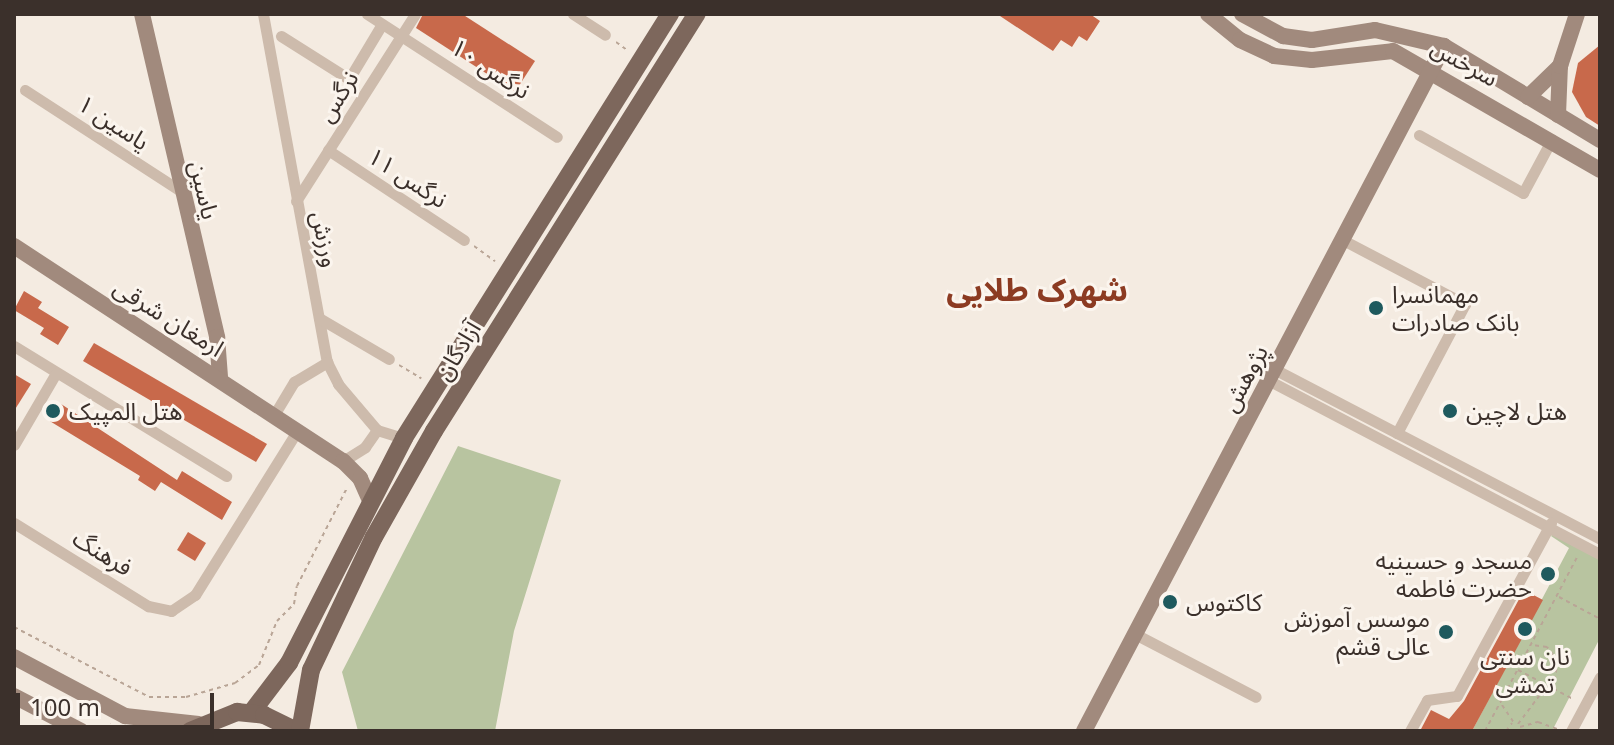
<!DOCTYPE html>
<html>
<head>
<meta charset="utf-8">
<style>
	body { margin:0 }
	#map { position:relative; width:1614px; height:745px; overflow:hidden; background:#f4ebe1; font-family:"Noto Sans","Noto Sans Arabic",sans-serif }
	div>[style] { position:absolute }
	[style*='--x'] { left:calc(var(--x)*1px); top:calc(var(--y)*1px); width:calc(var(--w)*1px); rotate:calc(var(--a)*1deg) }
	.green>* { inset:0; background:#b8c4a0 }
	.building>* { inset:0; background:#c8694b }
	.path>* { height:2px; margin-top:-1px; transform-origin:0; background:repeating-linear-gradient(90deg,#b9a596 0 4px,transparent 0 8px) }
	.street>* { height:11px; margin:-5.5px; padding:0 5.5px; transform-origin:5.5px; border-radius:5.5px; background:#cdbbac }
	.secondary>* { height:16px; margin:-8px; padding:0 8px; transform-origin:8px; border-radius:8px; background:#a18a7d }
	.primary>* { height:18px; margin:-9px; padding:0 9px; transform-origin:9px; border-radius:9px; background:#7d675c }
	.dots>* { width:22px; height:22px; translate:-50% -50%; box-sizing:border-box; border:4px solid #fbf5ee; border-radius:50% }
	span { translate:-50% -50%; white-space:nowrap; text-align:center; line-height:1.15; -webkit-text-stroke:6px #fbf5ee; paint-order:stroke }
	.street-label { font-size:24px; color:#3b302b }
	.poi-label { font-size:24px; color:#3b302b }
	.left { translate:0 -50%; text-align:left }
	.right { translate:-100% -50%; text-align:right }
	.district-label { font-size:32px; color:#8c3b22; font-weight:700 }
	.frame { position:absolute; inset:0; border:16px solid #3b302b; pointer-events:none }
	.scale { position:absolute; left:16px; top:693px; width:198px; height:36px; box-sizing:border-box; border:4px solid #3b302b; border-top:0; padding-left:10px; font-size:24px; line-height:28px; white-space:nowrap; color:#3b302b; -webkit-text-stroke:6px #fbf5ee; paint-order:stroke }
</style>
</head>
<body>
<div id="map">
	<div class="green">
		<i style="clip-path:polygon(458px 446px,561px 480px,514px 631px,495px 731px,358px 731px,342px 672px)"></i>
		<i style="clip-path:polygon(1557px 528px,1600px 550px,1600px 638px,1552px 731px,1472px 731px,1569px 548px,1551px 536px)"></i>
	</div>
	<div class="building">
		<i style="clip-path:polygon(423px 14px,462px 14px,535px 61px,515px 92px,416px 28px)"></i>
		<i style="clip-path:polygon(997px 14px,1090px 14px,1100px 21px,1087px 41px,1079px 36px,1072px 47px,1061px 40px,1053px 51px)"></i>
		<i style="clip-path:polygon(1600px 45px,1600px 126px,1586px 117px,1572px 92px,1578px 63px)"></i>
		<i style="clip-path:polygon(24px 291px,42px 302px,38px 308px,69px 327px,58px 345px,40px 334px,44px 328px,14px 310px)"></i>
		<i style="clip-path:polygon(94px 343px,267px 444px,256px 462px,83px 361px)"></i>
		<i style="clip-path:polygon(14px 374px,31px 384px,14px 411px)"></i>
		<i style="clip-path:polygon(58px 402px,177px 480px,182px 471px,232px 502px,222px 520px,161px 482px,155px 491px,138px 480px,140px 476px,48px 420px)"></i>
		<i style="clip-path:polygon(188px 532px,206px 543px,195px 561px,177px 550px)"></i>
		<i style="clip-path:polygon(1524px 590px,1543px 600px,1472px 731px,1420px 731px,1431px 710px,1449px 719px,1464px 701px)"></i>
	</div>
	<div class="path">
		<i style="--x:616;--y:42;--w:14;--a:36"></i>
		<i style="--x:474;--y:246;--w:26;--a:36"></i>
		<i style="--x:399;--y:365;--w:26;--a:31"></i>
		<i style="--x:1559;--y:597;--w:47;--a:28.2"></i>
		<i style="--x:14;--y:627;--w:152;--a:27.4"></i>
		<i style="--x:149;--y:697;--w:37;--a:0"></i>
		<i style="--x:186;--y:697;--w:51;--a:-15.9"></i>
		<i style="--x:235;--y:683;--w:30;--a:-37"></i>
		<i style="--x:259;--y:665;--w:48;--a:-67.8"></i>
		<i style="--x:277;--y:621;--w:24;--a:-45"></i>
		<i style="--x:294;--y:604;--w:18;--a:-81"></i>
		<i style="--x:297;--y:586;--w:110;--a:-63"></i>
		<i style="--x:1518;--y:670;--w:62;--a:27.8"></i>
		<i style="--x:1502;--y:705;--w:22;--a:56"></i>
		<i style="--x:1518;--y:724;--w:38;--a:-53"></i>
		<i style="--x:1541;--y:694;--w:13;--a:-29"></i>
		<i style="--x:1552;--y:688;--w:28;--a:-77"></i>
		<i style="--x:1558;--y:661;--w:18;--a:-128"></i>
		<i style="--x:1547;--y:647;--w:15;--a:-172"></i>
		<i style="--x:1520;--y:727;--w:19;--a:-16"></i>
		<i style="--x:1538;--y:722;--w:23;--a:20"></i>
		<i style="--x:107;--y:731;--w:8;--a:-60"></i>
		<i style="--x:1485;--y:731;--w:199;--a:-62.1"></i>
		<i style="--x:1506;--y:731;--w:10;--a:-53"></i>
	</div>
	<div class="street">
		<i style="--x:263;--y:14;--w:354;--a:79.6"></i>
		<i style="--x:327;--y:362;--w:25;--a:63"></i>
		<i style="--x:338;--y:384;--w:60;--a:49.7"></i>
		<i style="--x:377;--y:430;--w:28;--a:17"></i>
		<i style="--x:367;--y:14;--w:226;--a:32.9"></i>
		<i style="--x:573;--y:14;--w:38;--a:33"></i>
		<i style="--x:281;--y:36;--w:80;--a:32.3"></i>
		<i style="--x:349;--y:79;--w:64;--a:-59"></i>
		<i style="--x:25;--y:90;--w:184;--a:33"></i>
		<i style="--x:1419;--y:135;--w:119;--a:29.1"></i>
		<i style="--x:1523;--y:193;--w:61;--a:-61.8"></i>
		<i style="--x:328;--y:150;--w:163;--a:33.5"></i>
		<i style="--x:296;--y:201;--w:222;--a:-57.5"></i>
		<i style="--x:1343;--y:240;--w:138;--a:27.7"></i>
		<i style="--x:1465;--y:304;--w:146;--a:117.8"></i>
		<i style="--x:319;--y:318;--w:81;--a:30.4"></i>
		<i style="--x:14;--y:346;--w:249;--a:31.5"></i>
		<i style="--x:1276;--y:370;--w:365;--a:27.5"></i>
		<i style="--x:1270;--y:381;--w:373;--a:27.7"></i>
		<i style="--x:274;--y:415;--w:39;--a:-59"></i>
		<i style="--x:294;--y:382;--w:39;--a:-31"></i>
		<i style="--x:14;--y:445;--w:83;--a:-59.7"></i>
		<i style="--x:343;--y:461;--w:26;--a:-32"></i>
		<i style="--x:365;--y:447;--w:21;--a:-55"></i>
		<i style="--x:14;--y:523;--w:158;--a:31.8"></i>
		<i style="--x:148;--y:606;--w:24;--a:12"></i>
		<i style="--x:171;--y:611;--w:29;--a:-34"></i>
		<i style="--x:195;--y:595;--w:193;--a:-58.1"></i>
		<i style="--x:1135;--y:634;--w:136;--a:27.5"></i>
		<i style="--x:1410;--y:731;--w:35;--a:-61"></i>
		<i style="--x:1427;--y:700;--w:30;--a:-8"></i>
		<i style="--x:1457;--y:696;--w:197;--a:-61.5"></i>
		<i style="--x:1571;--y:731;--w:61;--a:-61.8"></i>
	</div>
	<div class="secondary">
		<i style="--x:142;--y:14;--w:332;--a:76.9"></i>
		<i style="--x:217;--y:337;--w:40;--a:85.7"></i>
		<i style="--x:1208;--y:14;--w:41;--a:39.1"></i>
		<i style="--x:1240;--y:40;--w:38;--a:25"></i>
		<i style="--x:1274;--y:56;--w:38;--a:6"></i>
		<i style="--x:1312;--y:60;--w:81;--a:-6.3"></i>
		<i style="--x:1393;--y:51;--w:239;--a:29.9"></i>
		<i style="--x:1242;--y:14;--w:47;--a:28.2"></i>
		<i style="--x:1283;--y:36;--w:29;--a:8"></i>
		<i style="--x:1312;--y:40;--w:64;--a:-9"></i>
		<i style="--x:1375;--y:30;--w:71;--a:13.1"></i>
		<i style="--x:1444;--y:46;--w:182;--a:31.1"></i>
		<i style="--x:1528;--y:97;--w:45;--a:-44.1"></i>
		<i style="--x:1558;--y:115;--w:49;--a:-87.7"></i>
		<i style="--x:1560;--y:66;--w:55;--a:-71.9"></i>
		<i style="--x:14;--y:246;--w:393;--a:33.2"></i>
		<i style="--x:343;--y:461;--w:24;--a:45"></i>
		<i style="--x:360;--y:478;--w:24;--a:66"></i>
		<i style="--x:14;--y:657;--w:126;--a:28"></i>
		<i style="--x:125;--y:716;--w:74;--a:6.2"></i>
		<i style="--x:14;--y:696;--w:76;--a:27.6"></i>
		<i style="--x:1084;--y:731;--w:774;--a:-62.28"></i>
	</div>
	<div class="primary">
		<i style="--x:251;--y:713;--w:63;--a:-52.8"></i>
		<i style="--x:289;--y:663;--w:253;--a:-62.9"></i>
		<i style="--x:404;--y:438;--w:501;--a:-57.9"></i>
		<i style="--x:190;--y:731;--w:51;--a:-22"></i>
		<i style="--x:237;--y:712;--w:27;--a:6"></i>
		<i style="--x:264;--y:715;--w:37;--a:26"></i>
		<i style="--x:300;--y:731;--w:62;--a:-79.8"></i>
		<i style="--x:311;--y:670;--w:147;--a:-64.7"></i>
		<i style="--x:374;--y:537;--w:122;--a:-60.5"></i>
		<i style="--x:434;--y:431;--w:493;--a:-57.8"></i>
	</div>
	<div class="dots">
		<i style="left:1376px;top:308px;background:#1f5a5e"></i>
		<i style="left:53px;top:411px;background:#1f5a5e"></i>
		<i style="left:1450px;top:411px;background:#1f5a5e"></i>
		<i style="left:1548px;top:574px;background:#1f5a5e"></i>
		<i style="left:1170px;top:602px;background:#1f5a5e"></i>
		<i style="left:1525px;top:629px;background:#1f5a5e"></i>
		<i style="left:1446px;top:632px;background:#1f5a5e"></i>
	</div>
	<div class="street-label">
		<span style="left:1465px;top:62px;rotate:29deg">سرخس</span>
		<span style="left:491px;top:68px;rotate:33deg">نرگس ۱۰</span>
		<span style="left:337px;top:96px;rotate:-58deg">نرگس</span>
		<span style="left:114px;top:122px;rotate:33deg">یاسین ۱</span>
		<span style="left:408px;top:177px;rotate:33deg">نرگس ۱۱</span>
		<span style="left:205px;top:190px;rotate:77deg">یاسین</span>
		<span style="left:326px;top:239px;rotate:78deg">ورزش</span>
		<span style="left:169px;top:317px;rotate:32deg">ارمغان شرقی</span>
		<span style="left:457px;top:350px;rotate:-58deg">آزادگان</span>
		<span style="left:1244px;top:378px;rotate:-62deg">پژوهش</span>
		<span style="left:103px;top:552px;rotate:32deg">فرهنگ</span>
	</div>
	<div class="poi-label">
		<span class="left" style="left:1392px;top:308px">مهمانسرا<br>بانک صادرات</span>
		<span class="left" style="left:69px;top:411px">هتل المپیک</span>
		<span class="left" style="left:1466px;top:411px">هتل لاچین</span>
		<span class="right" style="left:1532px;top:574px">مسجد و حسینیه<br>حضرت فاطمه</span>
		<span class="left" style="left:1186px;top:602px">کاکتوس</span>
		<span class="right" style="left:1430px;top:632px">موسس آموزش<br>عالی قشم</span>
		<span style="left:1525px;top:670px">نان سنتی<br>تمشی</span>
	</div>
	<div class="district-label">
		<span style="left:1037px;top:289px">شهرک طلایی</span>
	</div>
	<div class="frame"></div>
	<div class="scale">100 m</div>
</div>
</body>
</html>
